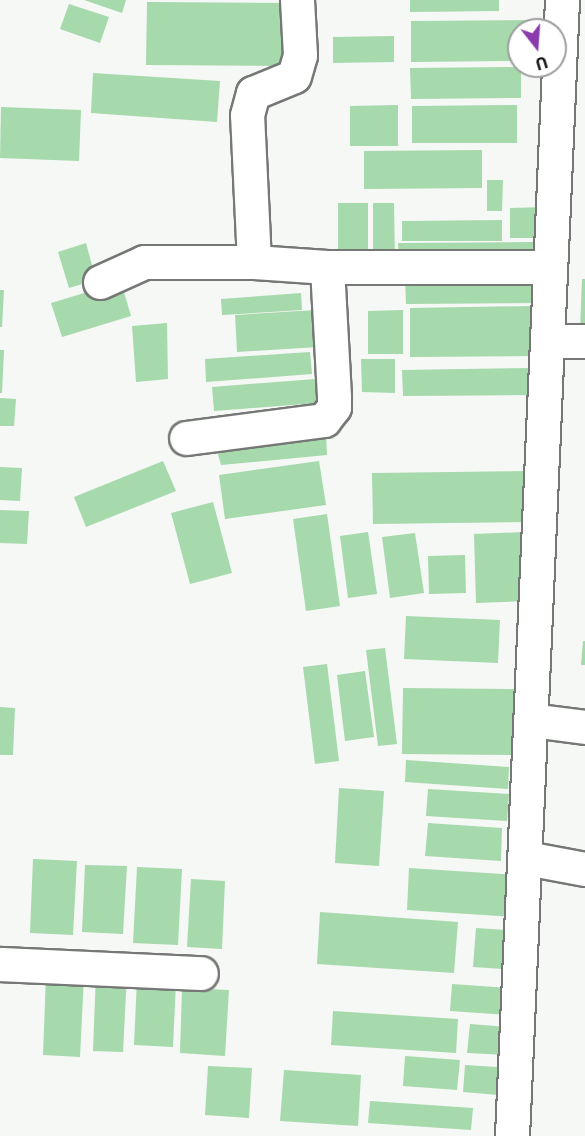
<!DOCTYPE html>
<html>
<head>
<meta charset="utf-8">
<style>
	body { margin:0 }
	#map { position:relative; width:585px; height:1136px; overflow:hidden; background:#f5f8f5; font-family:"Open Sans",sans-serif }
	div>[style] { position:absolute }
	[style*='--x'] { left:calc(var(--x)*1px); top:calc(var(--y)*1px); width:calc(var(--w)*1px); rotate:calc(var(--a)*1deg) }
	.building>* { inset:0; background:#a6d9ab }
	.roads { filter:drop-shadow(2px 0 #767876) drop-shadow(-2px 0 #767876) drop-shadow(0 2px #767876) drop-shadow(0 -2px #767876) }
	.minor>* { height:33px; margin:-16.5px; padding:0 16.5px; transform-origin:16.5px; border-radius:16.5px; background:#fff }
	span { translate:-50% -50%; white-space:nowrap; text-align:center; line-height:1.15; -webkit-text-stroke:4.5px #fff; paint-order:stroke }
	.north { position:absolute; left:507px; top:18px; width:60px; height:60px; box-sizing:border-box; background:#fff; border:2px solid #9e9e9e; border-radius:50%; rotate:163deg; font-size:16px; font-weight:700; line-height:24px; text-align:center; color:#0c0d0c }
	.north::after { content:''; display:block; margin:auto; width:21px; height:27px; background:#8b3cac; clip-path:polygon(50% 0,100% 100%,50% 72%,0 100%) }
</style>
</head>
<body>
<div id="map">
	<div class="building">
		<i style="clip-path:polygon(84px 0,126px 0,122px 13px)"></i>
		<i style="clip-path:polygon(410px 0,499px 0,499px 11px,410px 12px)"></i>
		<i style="clip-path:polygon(147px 2px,286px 3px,285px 66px,146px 65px)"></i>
		<i style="clip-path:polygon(69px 4px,109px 17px,100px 43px,60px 29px)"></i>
		<i style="clip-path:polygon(529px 20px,529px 30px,519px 30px,519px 61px,411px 62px,411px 21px)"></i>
		<i style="clip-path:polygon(394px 36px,394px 62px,333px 63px,333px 37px)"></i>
		<i style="clip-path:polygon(521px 67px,521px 98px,411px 99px,410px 68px)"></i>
		<i style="clip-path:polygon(93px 73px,220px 81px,217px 122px,91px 113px)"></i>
		<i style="clip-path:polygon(398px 105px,398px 146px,350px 146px,350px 106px)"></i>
		<i style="clip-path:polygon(517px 105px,517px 143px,412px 143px,412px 106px)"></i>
		<i style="clip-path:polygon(1px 107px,81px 110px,79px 161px,0 158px)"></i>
		<i style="clip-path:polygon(482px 150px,482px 188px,364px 189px,364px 151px)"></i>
		<i style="clip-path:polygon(487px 180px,503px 180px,502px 211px,487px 211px)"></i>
		<i style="clip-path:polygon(338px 203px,368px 203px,368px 263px,338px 263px)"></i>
		<i style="clip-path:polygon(373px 203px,394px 203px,395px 261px,373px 261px)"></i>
		<i style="clip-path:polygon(547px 207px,547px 238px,510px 238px,510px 208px)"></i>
		<i style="clip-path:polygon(502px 220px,502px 241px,402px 241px,402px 221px)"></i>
		<i style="clip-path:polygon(533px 242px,534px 261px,399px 263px,398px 243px)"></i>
		<i style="clip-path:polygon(86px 243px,96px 280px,69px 288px,58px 252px)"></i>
		<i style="clip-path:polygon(537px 276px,537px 303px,406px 304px,405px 277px)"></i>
		<i style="clip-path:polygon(582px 279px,585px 279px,585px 331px,580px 331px)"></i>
		<i style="clip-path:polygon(121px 282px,131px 316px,62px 337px,51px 303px)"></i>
		<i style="clip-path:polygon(0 290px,4px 290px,2px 327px,0 327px)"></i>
		<i style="clip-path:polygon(301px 293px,302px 310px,222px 315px,221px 299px)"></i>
		<i style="clip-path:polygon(532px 306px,532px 356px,410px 357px,410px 308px)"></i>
		<i style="clip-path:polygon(316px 310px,318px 347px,237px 352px,235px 315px)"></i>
		<i style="clip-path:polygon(403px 310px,403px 354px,368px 354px,368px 311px)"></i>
		<i style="clip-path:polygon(167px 323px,168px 379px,136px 382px,132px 326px)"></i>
		<i style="clip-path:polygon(0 350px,4px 350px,2px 393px,0 393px)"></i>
		<i style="clip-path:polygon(310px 352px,312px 374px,206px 382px,205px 359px)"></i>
		<i style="clip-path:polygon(361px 359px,395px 359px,395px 393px,362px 392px)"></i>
		<i style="clip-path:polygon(532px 368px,532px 395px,403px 396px,402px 370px)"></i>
		<i style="clip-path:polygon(315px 379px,317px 403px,214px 411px,212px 387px)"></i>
		<i style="clip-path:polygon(0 398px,16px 399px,14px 426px,0 426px)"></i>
		<i style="clip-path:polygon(326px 434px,327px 455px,221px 465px,216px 447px)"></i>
		<i style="clip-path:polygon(163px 461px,176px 491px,86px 527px,74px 497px)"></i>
		<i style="clip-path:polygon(319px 461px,326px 505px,225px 519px,219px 475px)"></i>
		<i style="clip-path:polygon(0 467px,22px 468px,20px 501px,0 500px)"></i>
		<i style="clip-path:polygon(529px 471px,530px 522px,373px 524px,372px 473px)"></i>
		<i style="clip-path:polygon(213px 502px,232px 573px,190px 584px,171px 513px)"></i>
		<i style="clip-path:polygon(0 510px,29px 511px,27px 544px,0 543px)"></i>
		<i style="clip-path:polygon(327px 514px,340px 606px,306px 611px,293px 519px)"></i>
		<i style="clip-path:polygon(368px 532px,377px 594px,348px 598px,340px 536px)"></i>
		<i style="clip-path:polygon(525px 532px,526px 601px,476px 603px,474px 534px)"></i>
		<i style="clip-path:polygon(415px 533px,424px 593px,390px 598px,382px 537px)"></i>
		<i style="clip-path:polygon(465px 555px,466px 593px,429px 594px,428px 556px)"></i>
		<i style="clip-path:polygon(406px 616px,500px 620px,498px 663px,404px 659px)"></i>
		<i style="clip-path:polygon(583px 641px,585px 641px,585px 665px,581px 665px)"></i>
		<i style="clip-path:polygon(385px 648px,397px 744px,378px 746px,366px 650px)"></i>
		<i style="clip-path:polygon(327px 664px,339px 761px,315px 764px,303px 667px)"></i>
		<i style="clip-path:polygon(365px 671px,374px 737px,345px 741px,337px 675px)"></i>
		<i style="clip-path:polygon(403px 688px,516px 689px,515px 755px,402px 754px)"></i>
		<i style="clip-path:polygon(0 707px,15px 708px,13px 755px,0 755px)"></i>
		<i style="clip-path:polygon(406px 760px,509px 767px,508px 789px,405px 782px)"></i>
		<i style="clip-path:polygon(339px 788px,384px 791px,379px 866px,335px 863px)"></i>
		<i style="clip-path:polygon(428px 789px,509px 794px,507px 821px,426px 816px)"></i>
		<i style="clip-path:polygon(428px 823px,502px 828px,501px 861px,425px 856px)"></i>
		<i style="clip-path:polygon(33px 859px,77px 861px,73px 935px,30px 933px)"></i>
		<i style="clip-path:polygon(85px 865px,127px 866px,123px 934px,82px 932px)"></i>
		<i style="clip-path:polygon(137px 867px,182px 869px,178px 945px,133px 943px)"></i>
		<i style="clip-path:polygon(409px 868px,517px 875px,514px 917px,407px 910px)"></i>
		<i style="clip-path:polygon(191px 879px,225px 881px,222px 949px,187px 947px)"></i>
		<i style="clip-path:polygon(320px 912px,458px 922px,454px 973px,317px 964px)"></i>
		<i style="clip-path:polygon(476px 928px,506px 930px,503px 969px,473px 967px)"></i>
		<i style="clip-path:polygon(96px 973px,127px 974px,123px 1052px,93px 1051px)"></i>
		<i style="clip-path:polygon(46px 975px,84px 977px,80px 1057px,43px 1055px)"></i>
		<i style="clip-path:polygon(137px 980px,176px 982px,173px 1047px,134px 1045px)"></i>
		<i style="clip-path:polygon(452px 984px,510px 988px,508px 1015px,450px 1011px)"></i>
		<i style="clip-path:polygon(182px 988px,229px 990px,225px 1056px,180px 1053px)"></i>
		<i style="clip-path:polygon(333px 1011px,458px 1019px,456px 1053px,331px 1045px)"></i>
		<i style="clip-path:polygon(470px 1024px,508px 1027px,507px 1055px,467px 1053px)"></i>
		<i style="clip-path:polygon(405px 1056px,460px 1060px,457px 1090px,403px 1086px)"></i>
		<i style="clip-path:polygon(465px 1065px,513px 1068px,511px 1096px,463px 1092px)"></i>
		<i style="clip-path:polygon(208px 1066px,252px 1068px,249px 1118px,205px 1115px)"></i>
		<i style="clip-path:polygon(284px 1070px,361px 1075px,358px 1126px,280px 1121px)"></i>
		<i style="clip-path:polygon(370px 1101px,473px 1108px,471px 1130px,368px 1123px)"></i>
	</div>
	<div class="roads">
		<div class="minor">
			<i style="--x:254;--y:262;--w:147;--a:-92.7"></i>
			<i style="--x:247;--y:115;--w:23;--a:-75"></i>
			<i style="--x:253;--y:93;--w:44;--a:-22.5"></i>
			<i style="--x:294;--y:76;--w:22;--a:-74"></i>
			<i style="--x:300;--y:55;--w:55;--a:-93.1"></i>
			<i style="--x:327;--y:267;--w:223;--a:0"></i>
			<i style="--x:100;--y:282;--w:48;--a:-24.4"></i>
			<i style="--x:144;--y:262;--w:110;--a:0"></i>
			<i style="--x:254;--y:262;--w:73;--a:3.9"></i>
			<i style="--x:327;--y:267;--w:131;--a:86.9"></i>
			<i style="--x:334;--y:398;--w:9;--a:90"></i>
			<i style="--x:334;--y:407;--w:16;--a:128"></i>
			<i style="--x:324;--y:420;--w:139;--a:172.6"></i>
			<i style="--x:547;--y:341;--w:38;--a:0"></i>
			<i style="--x:531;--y:720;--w:54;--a:7.4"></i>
			<i style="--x:526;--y:858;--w:60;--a:10.6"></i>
			<i style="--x:0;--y:964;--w:201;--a:2.6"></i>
			<i style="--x:512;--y:1136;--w:1137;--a:-87.48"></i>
		</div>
	</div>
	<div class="north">U</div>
</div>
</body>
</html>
